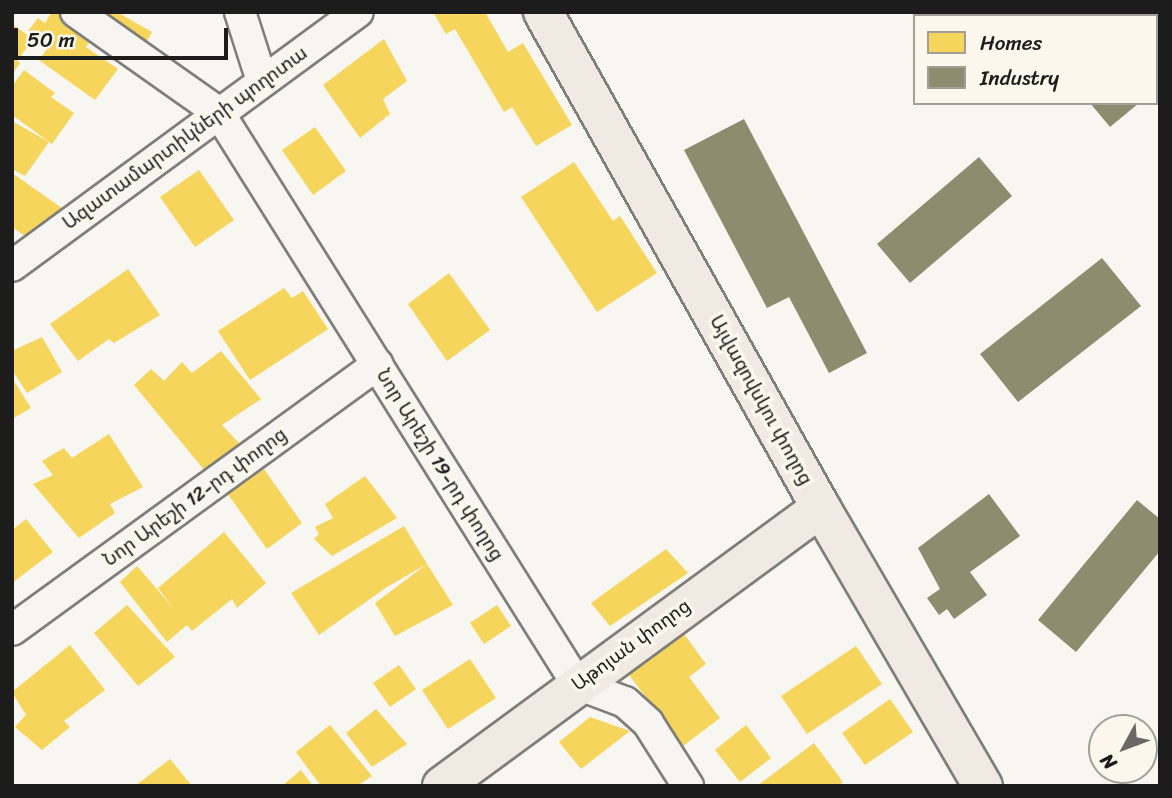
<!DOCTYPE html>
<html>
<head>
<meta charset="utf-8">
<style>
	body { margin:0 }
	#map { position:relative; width:1172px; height:798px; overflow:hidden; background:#f8f6f0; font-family:Sriracha,"Noto Sans Armenian",sans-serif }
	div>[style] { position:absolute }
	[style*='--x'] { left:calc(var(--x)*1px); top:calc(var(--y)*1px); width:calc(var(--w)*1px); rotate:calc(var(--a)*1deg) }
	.homes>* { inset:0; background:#f6d55c }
	.industry>* { inset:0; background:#8c8c6e }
	.roads { filter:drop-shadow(2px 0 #7f7e7b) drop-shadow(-2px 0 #7f7e7b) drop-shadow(0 2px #7f7e7b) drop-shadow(0 -2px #7f7e7b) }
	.minor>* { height:30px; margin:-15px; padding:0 15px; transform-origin:15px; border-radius:15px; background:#f6f5f1 }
	.major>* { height:38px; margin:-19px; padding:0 19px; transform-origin:19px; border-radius:19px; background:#f0eae2 }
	span { translate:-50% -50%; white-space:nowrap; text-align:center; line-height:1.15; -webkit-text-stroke:7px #fbf7ec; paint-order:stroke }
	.street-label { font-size:19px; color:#1c1c1c }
	.frame { position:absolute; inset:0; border:14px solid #1c1c1c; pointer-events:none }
	.legend { position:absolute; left:913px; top:14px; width:245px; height:91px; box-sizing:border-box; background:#fbf7ec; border:2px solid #a29f99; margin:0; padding:9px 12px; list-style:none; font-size:21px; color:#1c1c1c }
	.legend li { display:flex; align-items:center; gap:14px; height:35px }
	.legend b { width:35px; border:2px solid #a29f99 }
	.north { position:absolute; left:1088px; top:714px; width:70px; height:70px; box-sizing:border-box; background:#fbf7ec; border:2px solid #a29f99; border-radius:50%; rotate:229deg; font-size:19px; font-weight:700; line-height:28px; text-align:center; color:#1c1c1c }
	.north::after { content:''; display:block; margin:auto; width:24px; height:32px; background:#696866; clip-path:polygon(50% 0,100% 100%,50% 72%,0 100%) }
	.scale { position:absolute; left:14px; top:28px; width:214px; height:32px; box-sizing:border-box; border:4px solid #1c1c1c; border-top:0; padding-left:9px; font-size:21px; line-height:24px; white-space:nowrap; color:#1c1c1c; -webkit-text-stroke:5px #fbf7ec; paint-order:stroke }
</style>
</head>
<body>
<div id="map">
	<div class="homes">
		<i style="clip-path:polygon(52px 12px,68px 12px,96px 32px,86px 47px,118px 69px,95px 100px,39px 60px,49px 46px,28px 31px,38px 18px,45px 23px)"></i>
		<i style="clip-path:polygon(90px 12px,117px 12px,152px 32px,146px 43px)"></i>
		<i style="clip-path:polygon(433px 12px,485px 12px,508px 52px,523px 43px,572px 125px,536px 146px,512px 107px,504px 112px,455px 29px,446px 34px)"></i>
		<i style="clip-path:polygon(12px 24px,33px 39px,17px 61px,20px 63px,12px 75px)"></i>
		<i style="clip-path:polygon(384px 39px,407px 81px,383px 99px,390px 114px,360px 138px,323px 85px)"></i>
		<i style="clip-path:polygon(24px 70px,55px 93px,51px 97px,74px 113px,52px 144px,12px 115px,12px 86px)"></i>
		<i style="clip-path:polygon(12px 121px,49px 142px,25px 176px,12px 169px)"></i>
		<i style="clip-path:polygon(315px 127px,346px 171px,313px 195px,282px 150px)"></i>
		<i style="clip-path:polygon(574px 162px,613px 221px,620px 216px,657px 273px,597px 312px,521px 197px)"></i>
		<i style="clip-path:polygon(199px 170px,234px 220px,195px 247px,160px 197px)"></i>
		<i style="clip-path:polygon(12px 173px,62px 208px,25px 236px,12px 227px)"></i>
		<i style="clip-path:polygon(128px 269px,160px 315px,114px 343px,109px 339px,78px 361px,50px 324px)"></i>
		<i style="clip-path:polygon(449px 273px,490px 330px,447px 361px,408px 304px)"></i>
		<i style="clip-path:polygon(284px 288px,292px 298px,303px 291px,328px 329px,250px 380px,218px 331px)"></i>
		<i style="clip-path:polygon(42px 337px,62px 372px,27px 393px,12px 370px,12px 351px)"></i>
		<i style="clip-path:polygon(221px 351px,261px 399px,222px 425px,239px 443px,206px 472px,134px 385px,151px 369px,164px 381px,182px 362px,192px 373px)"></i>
		<i style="clip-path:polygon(12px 378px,31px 408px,12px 419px)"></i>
		<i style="clip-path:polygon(109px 434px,143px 487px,110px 504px,115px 513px,79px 538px,33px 484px,53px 475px,42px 461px,64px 448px,72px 458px)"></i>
		<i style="clip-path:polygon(264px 469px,302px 523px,267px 549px,227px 493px)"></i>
		<i style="clip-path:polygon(365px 476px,397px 518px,332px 556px,314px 539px,319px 534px,315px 527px,333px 518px,325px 504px)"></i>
		<i style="clip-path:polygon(26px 519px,53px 552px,12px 583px,12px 530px)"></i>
		<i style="clip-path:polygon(404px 526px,427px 564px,387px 587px,319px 635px,291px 593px)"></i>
		<i style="clip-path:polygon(224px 532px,266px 583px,237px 608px,232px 599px,192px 631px,187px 625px,167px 642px,120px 582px,137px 566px,174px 609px,158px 588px)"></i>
		<i style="clip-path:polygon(666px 549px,688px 573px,610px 626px,591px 603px)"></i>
		<i style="clip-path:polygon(427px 564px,453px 605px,395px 636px,375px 603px)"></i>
		<i style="clip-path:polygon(127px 605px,175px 657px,138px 686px,94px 633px)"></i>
		<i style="clip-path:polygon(497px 605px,511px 626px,484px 644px,470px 623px)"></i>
		<i style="clip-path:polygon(678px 626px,706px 664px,689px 677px,720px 718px,683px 746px,623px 667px)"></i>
		<i style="clip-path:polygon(70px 645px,105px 690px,64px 721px,70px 727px,42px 750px,15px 727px,26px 715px,12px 692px)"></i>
		<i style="clip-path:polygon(856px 646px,882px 684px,807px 734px,781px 696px)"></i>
		<i style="clip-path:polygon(470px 659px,496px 698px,448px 729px,422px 690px)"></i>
		<i style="clip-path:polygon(399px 665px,416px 689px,390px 707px,373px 683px)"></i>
		<i style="clip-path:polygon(890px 699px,913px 732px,865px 765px,842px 733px)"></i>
		<i style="clip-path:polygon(376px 709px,407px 744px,372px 767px,346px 733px)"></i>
		<i style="clip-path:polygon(590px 717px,630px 731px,581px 769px,559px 742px)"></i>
		<i style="clip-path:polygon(330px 725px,372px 776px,357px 786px,321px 786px,296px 752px)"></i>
		<i style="clip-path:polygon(746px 725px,771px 758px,740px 782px,715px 750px)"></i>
		<i style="clip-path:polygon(814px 743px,843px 782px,838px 786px,757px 786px)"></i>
		<i style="clip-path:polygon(170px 759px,192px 786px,135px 786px)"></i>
		<i style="clip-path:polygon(301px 770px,313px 786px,282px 786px)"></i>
	</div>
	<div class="industry">
		<i style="clip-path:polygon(1160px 18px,1160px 85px,1156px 88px,1156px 21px)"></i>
		<i style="clip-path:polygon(1090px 103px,1139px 103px,1110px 127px)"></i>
		<i style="clip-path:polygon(744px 119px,867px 353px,829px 373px,789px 297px,767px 308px,684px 150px)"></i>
		<i style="clip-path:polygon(979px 157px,1012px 196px,910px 283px,877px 244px)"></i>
		<i style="clip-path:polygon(1102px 258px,1141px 306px,1018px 402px,980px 354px)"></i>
		<i style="clip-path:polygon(989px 494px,1020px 536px,970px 572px,987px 595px,954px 619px,947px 609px,939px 615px,927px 598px,940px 589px,918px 548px)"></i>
		<i style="clip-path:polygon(1137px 500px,1160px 519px,1160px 551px,1076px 652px,1038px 620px)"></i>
	</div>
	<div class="roads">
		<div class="minor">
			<i style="--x:76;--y:12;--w:175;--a:35.2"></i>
			<i style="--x:219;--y:113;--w:674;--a:57.91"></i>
			<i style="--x:577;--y:684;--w:51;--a:20.6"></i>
			<i style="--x:625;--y:702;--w:31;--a:42"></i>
			<i style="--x:648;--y:723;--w:75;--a:57.6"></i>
			<i style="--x:240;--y:12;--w:72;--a:72.3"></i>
			<i style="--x:12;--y:266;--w:429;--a:-36.3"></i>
			<i style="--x:12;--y:630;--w:452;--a:-36"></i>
		</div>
		<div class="major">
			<i style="--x:543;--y:12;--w:569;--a:60.73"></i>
			<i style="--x:821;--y:508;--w:322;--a:59.8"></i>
			<i style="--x:442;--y:786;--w:470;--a:-36.3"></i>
		</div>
	</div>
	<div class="street-label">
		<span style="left:185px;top:138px;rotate:-36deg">Ազատամարտիկների պողոտա</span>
		<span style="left:761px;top:400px;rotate:61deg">Այվազովսկու փողոց</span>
		<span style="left:440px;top:465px;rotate:58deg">Նոր Արեշի 19-րդ փողոց</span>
		<span style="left:195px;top:497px;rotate:-36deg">Նոր Արեշի 12-րդ փողոց</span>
		<span style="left:631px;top:645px;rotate:-36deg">Աթոյան փողոց</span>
	</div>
	<div class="frame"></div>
	<ul class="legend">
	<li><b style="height:19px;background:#f6d55c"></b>Homes</li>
	<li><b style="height:19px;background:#8c8c6e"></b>Industry</li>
	</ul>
	<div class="north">N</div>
	<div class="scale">50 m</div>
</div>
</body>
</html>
